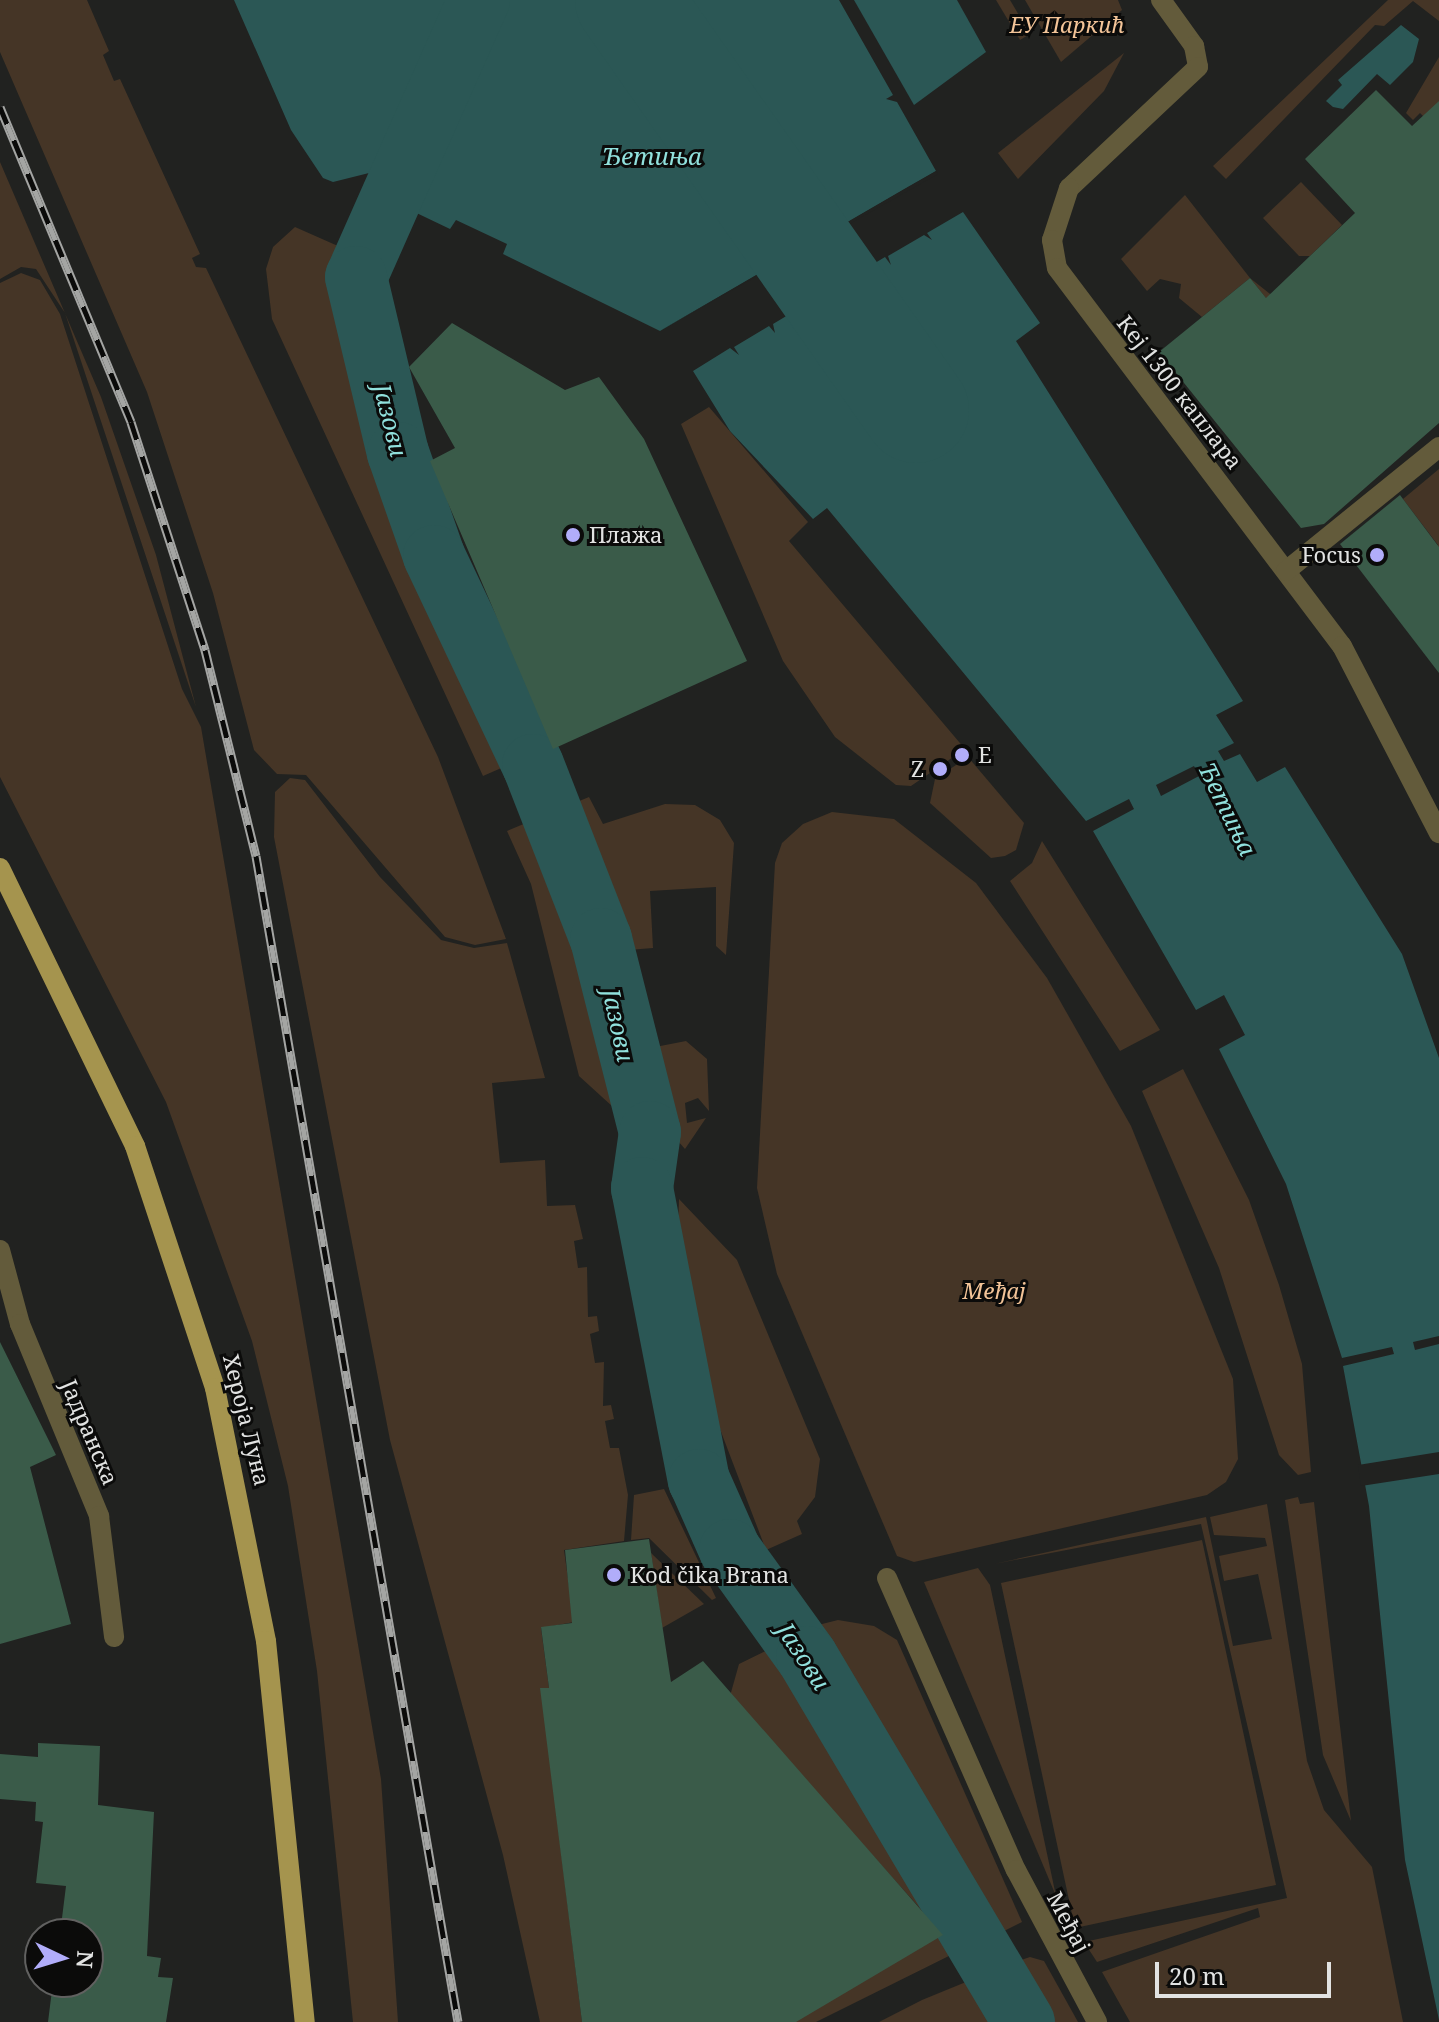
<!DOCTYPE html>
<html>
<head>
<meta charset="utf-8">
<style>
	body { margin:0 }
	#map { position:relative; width:1439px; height:2022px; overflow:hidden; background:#212220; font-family:"Noto Serif",serif }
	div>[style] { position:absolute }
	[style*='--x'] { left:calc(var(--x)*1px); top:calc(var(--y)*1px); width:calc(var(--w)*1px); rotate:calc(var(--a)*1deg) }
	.green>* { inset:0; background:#453526 }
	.water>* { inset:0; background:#2b5755 }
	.pier>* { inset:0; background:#212220 }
	.canal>* { height:62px; margin:-31px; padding:0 31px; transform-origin:31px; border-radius:31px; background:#2b5755 }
	.river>* { height:106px; margin:-53px; padding:0 53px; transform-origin:53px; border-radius:53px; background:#2b5755 }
	.building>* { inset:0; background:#3a5b49 }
	.street>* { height:20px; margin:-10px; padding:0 10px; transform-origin:10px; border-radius:10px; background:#635b3b }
	.primary>* { height:20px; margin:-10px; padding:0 10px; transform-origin:10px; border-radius:10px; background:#a5944e }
	.rail>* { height:9px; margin-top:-4.5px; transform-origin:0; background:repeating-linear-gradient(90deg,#0b0b0a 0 18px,#a4a5a3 0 36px); box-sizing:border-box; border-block:2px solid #a4a5a3 }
	.dots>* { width:22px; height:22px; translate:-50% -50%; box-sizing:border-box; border:4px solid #0b0b0a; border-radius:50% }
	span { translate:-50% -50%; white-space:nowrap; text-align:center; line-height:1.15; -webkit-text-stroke:6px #0b0b0a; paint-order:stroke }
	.park-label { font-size:22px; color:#f3c498; font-style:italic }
	.street-label { font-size:22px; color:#e2e3e2 }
	.poi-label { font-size:22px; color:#e2e3e2 }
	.left { translate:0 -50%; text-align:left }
	.right { translate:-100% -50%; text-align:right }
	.water-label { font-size:24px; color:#91e1dd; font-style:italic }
	.north { position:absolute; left:24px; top:1918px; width:80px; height:80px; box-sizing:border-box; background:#0b0b0a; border:2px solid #616160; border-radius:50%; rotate:94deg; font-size:22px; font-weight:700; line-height:32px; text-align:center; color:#e2e3e2 }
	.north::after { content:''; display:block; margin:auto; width:28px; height:36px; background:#b1adfa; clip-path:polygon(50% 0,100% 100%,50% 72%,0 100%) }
	.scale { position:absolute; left:1155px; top:1962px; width:176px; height:36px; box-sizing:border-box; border:4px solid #e2e3e2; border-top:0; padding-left:10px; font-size:24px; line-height:28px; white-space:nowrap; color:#e2e3e2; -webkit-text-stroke:6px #0b0b0a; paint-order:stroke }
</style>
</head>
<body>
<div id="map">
	<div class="green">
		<i style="clip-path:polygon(0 0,87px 0,109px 51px,103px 55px,114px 81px,120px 79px,200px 254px,192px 258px,196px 267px,206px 268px,438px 757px,506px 939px,475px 945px,445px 937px,306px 775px,277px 774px,254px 750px,213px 593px,147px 392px,0 52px)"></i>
		<i style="clip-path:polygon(996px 0,1010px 0,1030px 34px,1020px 40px)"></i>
		<i style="clip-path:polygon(1025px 0,1118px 0,1122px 10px,1061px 62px)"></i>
		<i style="clip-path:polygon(1388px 0,1439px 0,1439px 21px,1413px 1px,1384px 26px,1375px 25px,1226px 179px,1213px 166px)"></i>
		<i style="clip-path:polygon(1124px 53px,1104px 91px,1018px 179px,998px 153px)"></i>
		<i style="clip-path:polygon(1439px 57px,1439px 132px,1420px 113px,1413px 120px,1406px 113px)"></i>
		<i style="clip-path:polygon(0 162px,101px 397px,156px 555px,196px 707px,65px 313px,36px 269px,21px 267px,0 279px)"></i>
		<i style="clip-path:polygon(1301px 182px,1342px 225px,1310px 256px,1299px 256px,1263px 218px)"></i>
		<i style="clip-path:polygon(1185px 195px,1250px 278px,1304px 321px,1299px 340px,1250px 278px,1202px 317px,1179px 298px,1181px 284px,1160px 279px,1147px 291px,1121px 259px)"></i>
		<i style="clip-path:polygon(295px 227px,347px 250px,338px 275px,341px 308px,399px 519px,513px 763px,483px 776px,272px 319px,266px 269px,273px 247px)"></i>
		<i style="clip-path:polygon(21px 273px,40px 280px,60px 314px,182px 689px,201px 727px,381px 1779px,398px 2022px,353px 2022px,317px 1671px,288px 1486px,252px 1341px,166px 1102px,0 777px,0 283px)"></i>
		<i style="clip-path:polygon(709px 407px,808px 522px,789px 541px,965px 749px,911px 786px,896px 785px,835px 737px,783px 661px,681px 424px)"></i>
		<i style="clip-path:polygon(414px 433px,445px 518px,548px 749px,542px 751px,466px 587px)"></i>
		<i style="clip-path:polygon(1439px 469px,1439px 563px,1401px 573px,1438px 545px,1403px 499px)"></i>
		<i style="clip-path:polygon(968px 757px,1024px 823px,1016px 850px,1005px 856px,991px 858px,930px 803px,935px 779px)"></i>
		<i style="clip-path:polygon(290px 778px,305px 780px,380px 877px,441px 940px,474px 948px,507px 943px,545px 1078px,492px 1083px,500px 1163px,545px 1160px,547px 1206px,575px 1205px,583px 1239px,574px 1241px,578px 1268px,587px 1267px,588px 1317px,597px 1316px,599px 1331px,590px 1334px,595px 1363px,604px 1362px,603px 1406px,611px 1405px,614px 1419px,605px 1421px,610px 1448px,619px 1448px,628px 1495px,624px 1541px,564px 1550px,574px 1622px,541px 1628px,549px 1688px,541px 1688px,582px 2022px,540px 2022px,503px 1855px,390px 1440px,274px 837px,275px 792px)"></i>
		<i style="clip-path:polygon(589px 797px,603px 824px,665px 804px,695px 805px,720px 820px,734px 843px,726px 955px,716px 946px,716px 887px,650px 891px,653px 948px,628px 950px,650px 1048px,686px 1041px,707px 1059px,709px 1111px,698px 1098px,685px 1103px,687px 1123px,706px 1118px,685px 1149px,661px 1122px,649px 1090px,606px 902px,567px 806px)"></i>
		<i style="clip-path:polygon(832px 812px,894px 819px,976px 883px,1047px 978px,1131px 1126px,1233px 1379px,1238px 1459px,1226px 1482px,1207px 1495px,914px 1562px,897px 1556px,777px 1274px,757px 1188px,775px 863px,782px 843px,803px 824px)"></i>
		<i style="clip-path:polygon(538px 818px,587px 945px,624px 1117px,579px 1076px,531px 884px,507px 831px)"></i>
		<i style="clip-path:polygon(1042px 841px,1160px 1030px,1120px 1051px,1010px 881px,1032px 863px)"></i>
		<i style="clip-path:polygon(1183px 1069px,1249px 1200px,1279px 1285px,1302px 1364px,1311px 1472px,1298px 1475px,1279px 1455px,1219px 1268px,1142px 1091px)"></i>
		<i style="clip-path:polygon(679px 1199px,737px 1260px,820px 1459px,815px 1497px,797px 1521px,802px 1534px,766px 1550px,715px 1416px,678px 1228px)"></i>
		<i style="clip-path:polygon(664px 1489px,716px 1598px,712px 1600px,649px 1538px,631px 1540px,634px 1495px)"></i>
		<i style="clip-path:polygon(1298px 1497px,1300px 1504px,1314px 1502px,1351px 1821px,1323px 1755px,1285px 1500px)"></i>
		<i style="clip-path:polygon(1267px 1504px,1307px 1761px,1324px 1810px,1372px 1867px,1403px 2022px,1130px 2022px,1102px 1972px,1260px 1917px,1258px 1908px,1097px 1962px,1084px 1942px,1287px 1898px,1201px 1524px,994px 1564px,1206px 1517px,1233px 1646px,1272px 1639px,1258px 1574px,1224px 1581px,1219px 1556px,1267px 1546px,1265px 1538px,1214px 1535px,1210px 1517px)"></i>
		<i style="clip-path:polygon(1202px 1540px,1276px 1885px,1075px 1928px,1001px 1583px)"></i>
		<i style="clip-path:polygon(651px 1553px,704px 1604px,662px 1628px)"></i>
		<i style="clip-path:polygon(978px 1568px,990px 1585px,1056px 1896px,924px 1582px)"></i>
		<i style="clip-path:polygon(838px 1620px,874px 1626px,897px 1640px,1022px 1922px,992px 1937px,810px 1627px)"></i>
		<i style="clip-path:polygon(782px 1643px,967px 1947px,816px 2022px,794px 2022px,943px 1934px,730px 1696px,739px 1664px)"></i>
		<i style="clip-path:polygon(1030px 1957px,1044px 1961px,1078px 2022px,1038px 2022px,1007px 1965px)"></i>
		<i style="clip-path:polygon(983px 1975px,1009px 2022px,879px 2022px,922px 2000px)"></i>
	</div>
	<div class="water">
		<i style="clip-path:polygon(234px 0,839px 0,893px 95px,886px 99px,897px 102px,936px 171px,660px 331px,503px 254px,507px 244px,456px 220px,450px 229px,404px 207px,396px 212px,380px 205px,369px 173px,333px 182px,323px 178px,291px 130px)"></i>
		<i style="clip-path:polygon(854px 0,957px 0,986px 52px,914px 105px)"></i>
		<i style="clip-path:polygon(1401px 25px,1419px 39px,1413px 62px,1390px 85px,1377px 74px,1343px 109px,1333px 107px,1326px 101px,1342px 85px,1338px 80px)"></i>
		<i style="clip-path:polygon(evenodd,963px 212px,1040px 323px,1016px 341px,1243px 701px,1216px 715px,1234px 743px,1218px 751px,1224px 761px,1240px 754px,1257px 782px,1285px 767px,1402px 954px,1439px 1058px,1439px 1336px,1413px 1342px,1415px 1350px,1439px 1344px,1439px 2020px,1405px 1860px,1369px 1506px,1343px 1366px,1394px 1354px,1392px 1347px,1342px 1358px,1286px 1184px,1219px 1049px,1245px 1035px,1224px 995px,1196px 1010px,1093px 831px,1134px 809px,1129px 799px,1086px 821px,827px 508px,813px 519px,730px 431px,693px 371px,730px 348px,739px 355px,734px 347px,769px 326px,775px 333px,773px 324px,808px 303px,814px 310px,811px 301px,847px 280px,852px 288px,850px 278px,885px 257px,891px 265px,888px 256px,924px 235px,932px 240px,927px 233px,963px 212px,1194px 766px,1199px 776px,1161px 796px,1156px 785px,1194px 766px)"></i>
	</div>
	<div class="pier">
		<i style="clip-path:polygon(936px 171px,938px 174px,658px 332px,906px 188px)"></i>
		<i style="clip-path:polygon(1439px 1452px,1439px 1474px,1361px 1486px,1358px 1465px)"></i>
	</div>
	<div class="canal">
		<i style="--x:479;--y:0;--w:303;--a:113.9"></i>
		<i style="--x:356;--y:277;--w:181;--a:76.6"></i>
		<i style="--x:398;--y:453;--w:109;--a:70.7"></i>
		<i style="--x:434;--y:556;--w:231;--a:64.7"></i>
		<i style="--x:533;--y:765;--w:187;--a:68.7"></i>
		<i style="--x:601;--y:939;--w:199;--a:75.8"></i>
		<i style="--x:650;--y:1132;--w:57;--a:98.1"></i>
		<i style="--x:642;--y:1188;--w:298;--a:79"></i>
		<i style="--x:699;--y:1480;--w:77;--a:66.1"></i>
		<i style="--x:730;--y:1550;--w:132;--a:54.3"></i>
		<i style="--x:807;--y:1657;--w:425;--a:59.3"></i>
	</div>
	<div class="river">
		<i style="--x:628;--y:0;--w:501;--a:54.91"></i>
	</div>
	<div class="building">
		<i style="clip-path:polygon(1376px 90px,1412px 126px,1439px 101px,1439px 423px,1324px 524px,1301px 528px,1159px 352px,1250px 278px,1266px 298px,1355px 213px,1305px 159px)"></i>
		<i style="clip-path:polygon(452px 323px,565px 390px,599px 377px,644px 439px,747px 661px,553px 749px,430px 461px,455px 448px,409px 367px)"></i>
		<i style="clip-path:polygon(1400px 495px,1439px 547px,1439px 673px,1340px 544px)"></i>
		<i style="clip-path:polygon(0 1342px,56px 1455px,30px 1467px,71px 1624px,0 1644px)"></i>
		<i style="clip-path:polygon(649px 1539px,671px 1682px,703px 1661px,943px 1935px,796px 2022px,582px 2022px,540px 1688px,549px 1688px,541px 1627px,572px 1623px,565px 1550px)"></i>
		<i style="clip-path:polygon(38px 1743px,100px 1746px,98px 1805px,154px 1812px,147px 1956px,161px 1958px,158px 1977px,173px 1978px,166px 2022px,48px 2022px,53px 1982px,88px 1982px,88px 1934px,60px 1934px,66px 1886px,36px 1883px,43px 1822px,35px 1821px,36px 1802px,0 1799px,0 1754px,38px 1757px)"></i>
	</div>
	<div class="street">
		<i style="--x:1161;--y:0;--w:57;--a:54.3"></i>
		<i style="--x:1194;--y:46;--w:21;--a:79"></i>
		<i style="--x:1198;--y:67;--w:177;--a:136.8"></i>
		<i style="--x:1069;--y:188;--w:55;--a:108.1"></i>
		<i style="--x:1052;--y:240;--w:28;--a:80"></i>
		<i style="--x:1057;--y:268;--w:473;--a:53"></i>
		<i style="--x:1342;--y:646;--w:211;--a:62.6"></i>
		<i style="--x:1286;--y:571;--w:197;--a:-39"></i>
		<i style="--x:0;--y:1250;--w:77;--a:74.9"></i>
		<i style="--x:20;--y:1324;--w:208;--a:67.6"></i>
		<i style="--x:99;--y:1516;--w:122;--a:82.9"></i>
		<i style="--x:887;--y:1578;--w:319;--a:66.2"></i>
		<i style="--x:1016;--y:1870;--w:172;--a:61.9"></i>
	</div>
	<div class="primary">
		<i style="--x:0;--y:868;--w:309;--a:64.1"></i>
		<i style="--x:135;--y:1146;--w:255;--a:71.7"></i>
		<i style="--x:215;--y:1388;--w:258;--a:78.6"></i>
		<i style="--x:266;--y:1641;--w:383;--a:84.2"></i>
	</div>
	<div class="rail">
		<i style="--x:0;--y:107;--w:341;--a:67.4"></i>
		<i style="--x:131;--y:422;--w:240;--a:72"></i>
		<i style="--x:205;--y:650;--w:212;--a:76.1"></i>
		<i style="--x:256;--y:856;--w:1183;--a:80.17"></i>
	</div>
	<div class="dots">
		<i style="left:573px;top:535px;background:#b1adfa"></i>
		<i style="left:1377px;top:555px;background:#b1adfa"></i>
		<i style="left:962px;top:755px;background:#b1adfa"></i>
		<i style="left:940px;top:769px;background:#b1adfa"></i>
		<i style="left:614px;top:1575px;background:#b1adfa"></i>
	</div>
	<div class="park-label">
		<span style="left:1067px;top:25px">ЕУ Паркић</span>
		<span style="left:994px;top:1291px">Међај</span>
	</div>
	<div class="street-label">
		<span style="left:1180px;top:392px;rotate:52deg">Кеј 1300 каплара</span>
		<span style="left:247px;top:1420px;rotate:76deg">Хероја Луна</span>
		<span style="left:90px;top:1432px;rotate:67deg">Јадранска</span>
		<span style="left:1069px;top:1922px;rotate:62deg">Међај</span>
	</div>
	<div class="poi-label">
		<span class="left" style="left:589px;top:535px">Плажа</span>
		<span class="right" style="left:1361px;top:555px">Focus</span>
		<span class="left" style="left:978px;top:755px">E</span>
		<span class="right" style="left:924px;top:769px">Z</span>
		<span class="left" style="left:630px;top:1575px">Kod čika Brana</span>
	</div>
	<div class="water-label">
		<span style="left:652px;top:156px">Ђетиња</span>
		<span style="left:391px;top:420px;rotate:76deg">Јазови</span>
		<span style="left:1228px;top:809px;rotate:64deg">Ђетиња</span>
		<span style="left:619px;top:1025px;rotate:78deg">Јазови</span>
		<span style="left:804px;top:1656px;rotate:57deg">Јазови</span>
	</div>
	<div class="north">N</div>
	<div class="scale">20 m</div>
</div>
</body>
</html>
